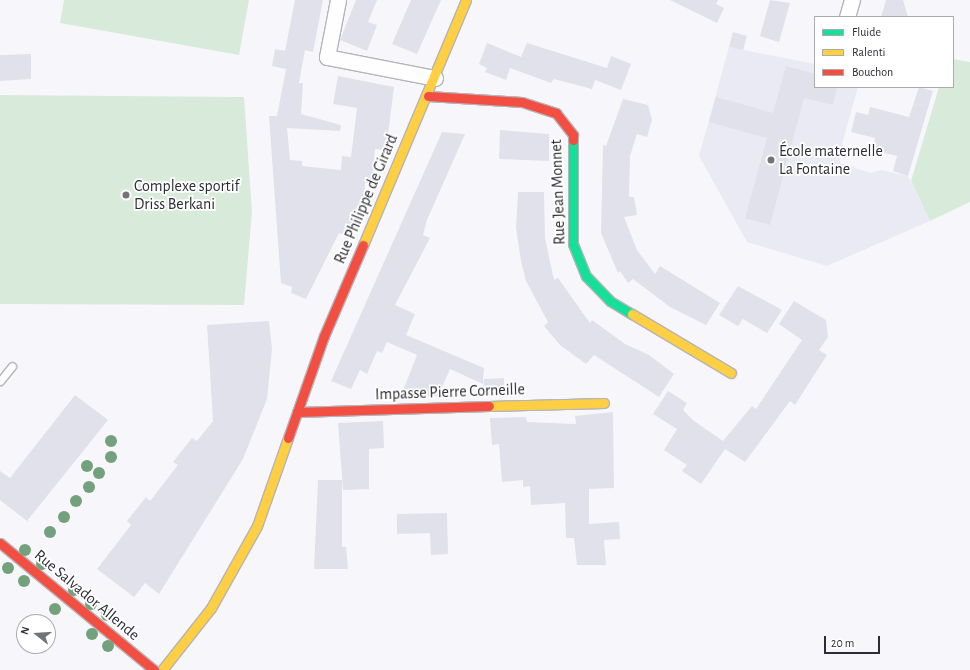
<!DOCTYPE html>
<html>
<head>
<meta charset="utf-8">
<style>
	body { margin:0 }
	#map { position:relative; width:970px; height:670px; overflow:hidden; background:#f7f7fb; font-family:"Alegreya Sans",sans-serif }
	div>[style] { position:absolute }
	[style*='--x'] { left:calc(var(--x)*1px); top:calc(var(--y)*1px); width:calc(var(--w)*1px); rotate:calc(var(--a)*1deg) }
	.built>* { inset:0; background:#e9eaf4 }
	.green>* { inset:0; background:#d8ebda }
	.building>* { inset:0; background:#e0e1ea }
	.roads { filter:drop-shadow(1px 0 #b4b4b9) drop-shadow(-1px 0 #b4b4b9) drop-shadow(0 1px #b4b4b9) drop-shadow(0 -1px #b4b4b9) }
	.lane>* { height:7px; margin:-3.5px; padding:0 3.5px; transform-origin:3.5px; border-radius:3.5px; background:#fefefe }
	.street>* { height:15px; margin:-7.5px; padding:0 7.5px; transform-origin:7.5px; border-radius:7.5px; background:#fefefe }
	.fast>* { height:9px; margin:-4.5px; padding:0 4.5px; transform-origin:4.5px; border-radius:4.5px; background:#16e098 }
	.slow>* { height:9px; margin:-4.5px; padding:0 4.5px; transform-origin:4.5px; border-radius:4.5px; background:#ffcf43 }
	.jam>* { height:9px; margin:-4.5px; padding:0 4.5px; transform-origin:4.5px; border-radius:4.5px; background:#f24e42 }
	.trees>* { width:12px; height:12px; margin:-6px; border-radius:50%; background:#73a07d }
	.dots>* { width:11px; height:11px; translate:-50% -50%; box-sizing:border-box; border:2px solid #fff; border-radius:50% }
	span { translate:-50% -50%; white-space:nowrap; text-align:center; line-height:1.15; -webkit-text-stroke:3.5px #fff; paint-order:stroke }
	.poi-label { font-size:16px; color:#2c2d34 }
	.left { translate:0 -50%; text-align:left }
	.street-label { font-size:16px; color:#2c2d34 }
	.legend { position:absolute; left:814px; top:16px; width:140px; height:72px; box-sizing:border-box; background:#fff; border:1px solid #ababae; margin:0; padding:5px 7px; list-style:none; font-size:12px; color:#2c2d34 }
	.legend li { display:flex; align-items:center; gap:8px; height:20px }
	.legend b { width:20px; border:1px solid #ababae }
	.north { position:absolute; left:16px; top:614px; width:40px; height:40px; box-sizing:border-box; background:#fff; border:1px solid #ababae; border-radius:50%; rotate:287deg; font-size:11px; font-weight:700; line-height:16px; text-align:center; color:#2c2d34 }
	.north::after { content:''; display:block; margin:auto; width:14px; height:18px; background:#73747a; clip-path:polygon(50% 0,100% 100%,50% 72%,0 100%) }
	.scale { position:absolute; left:824px; top:636px; width:56px; height:18px; box-sizing:border-box; border:2px solid #2c2d34; border-top:0; padding-left:5px; font-size:12px; line-height:14px; white-space:nowrap; color:#2c2d34; -webkit-text-stroke:3px #fff; paint-order:stroke }
</style>
</head>
<body>
<div id="map">
	<div class="built">
		<i style="clip-path:polygon(729px 47px,815px 64px,815px 87px,858px 87px,841px 148px,840px 163px,871px 173px,881px 170px,908px 176px,930px 221px,827px 266px,747px 242px,699px 156px)"></i>
	</div>
	<div class="green">
		<i style="clip-path:polygon(64px 0,249px 0,239px 55px,60px 23px)"></i>
		<i style="clip-path:polygon(953px 59px,970px 62px,970px 202px,930px 221px,911px 181px,939px 87px,953px 87px)"></i>
		<i style="clip-path:polygon(0 95px,244px 97px,252px 212px,244px 305px,0 304px)"></i>
	</div>
	<div class="building">
		<i style="clip-path:polygon(295px 0,323px 0,313px 52px,305px 50px,299px 83px,303px 83px,301px 114px,341px 125px,340px 131px,287px 128px,290px 160px,302px 161px,302px 166px,341px 170px,342px 156px,351px 157px,357px 108px,333px 104px,338px 76px,394px 87px,386px 150px,375px 149px,372px 183px,365px 183px,364px 202px,348px 237px,339px 233px,306px 299px,291px 293px,292px 287px,281px 283px,269px 116px,277px 116px,286px 69px,272px 66px,275px 49px,285px 51px)"></i>
		<i style="clip-path:polygon(356px 0,377px 0,368px 22px,377px 25px,367px 51px,340px 40px)"></i>
		<i style="clip-path:polygon(411px 0,441px 0,417px 54px,392px 44px)"></i>
		<i style="clip-path:polygon(670px 0,718px 0,716px 4px,724px 8px,717px 23px)"></i>
		<i style="clip-path:polygon(770px 0,790px 3px,779px 42px,760px 36px)"></i>
		<i style="clip-path:polygon(886px 0,903px 0,908px 17px,881px 17px)"></i>
		<i style="clip-path:polygon(733px 32px,747px 36px,743px 50px,729px 47px)"></i>
		<i style="clip-path:polygon(487px 43px,521px 57px,527px 43px,607px 68px,611px 56px,631px 64px,621px 90px,595px 80px,592px 89px,554px 79px,551px 83px,510px 68px,506px 80px,485px 72px,487px 68px,479px 64px)"></i>
		<i style="clip-path:polygon(31px 54px,31px 79px,0 81px,0 55px)"></i>
		<i style="clip-path:polygon(786px 66px,815px 74px,815px 87px,837px 87px,833px 105px,804px 98px,770px 225px,745px 218px,767px 138px,709px 122px,716px 97px,773px 113px)"></i>
		<i style="clip-path:polygon(919px 87px,933px 91px,908px 176px,893px 171px,897px 156px,872px 150px,875px 138px,851px 132px,856px 112px,868px 115px,870px 107px,909px 117px)"></i>
		<i style="clip-path:polygon(623px 99px,648px 105px,652px 120px,647px 137px,637px 134px,630px 156px,629px 197px,634px 197px,637px 215px,624px 217px,637px 250px,655px 274px,660px 266px,720px 303px,706px 325px,670px 307px,633px 279px,628px 283px,620px 271px,618px 273px,601px 233px,603px 145px,606px 146px)"></i>
		<i style="clip-path:polygon(500px 130px,549px 134px,549px 161px,499px 159px)"></i>
		<i style="clip-path:polygon(442px 132px,465px 134px,427px 220px,423px 235px,430px 238px,395px 305px,415px 314px,406px 335px,484px 368px,483px 384px,450px 369px,438px 396px,418px 396px,404px 388px,417px 355px,387px 342px,382px 353px,377px 351px,367px 374px,360px 370px,351px 389px,331px 381px)"></i>
		<i style="clip-path:polygon(518px 192px,544px 192px,545px 238px,554px 280px,558px 278px,590px 323px,592px 320px,625px 344px,649px 355px,674px 374px,659px 397px,594px 355px,586px 364px,560px 345px,544px 326px,548px 322px,526px 281px,521px 261px,516px 228px)"></i>
		<i style="clip-path:polygon(738px 286px,782px 310px,767px 333px,743px 319px,738px 326px,719px 315px)"></i>
		<i style="clip-path:polygon(794px 301px,826px 320px,828px 337px,819px 350px,827px 355px,795px 405px,790px 401px,745px 462px,725px 449px,701px 484px,682px 471px,687px 465px,664px 450px,677px 429px,653px 414px,668px 391px,687px 403px,683px 410px,694px 421px,723px 441px,752px 406px,756px 409px,802px 340px,779px 324px)"></i>
		<i style="clip-path:polygon(269px 321px,272px 349px,267px 399px,243px 459px,159px 594px,145px 583px,134px 597px,97px 569px,131px 525px,127px 521px,146px 497px,150px 501px,178px 465px,173px 462px,192px 438px,197px 441px,213px 421px,207px 325px)"></i>
		<i style="clip-path:polygon(504px 378px,504px 394px,483px 395px,484px 379px)"></i>
		<i style="clip-path:polygon(75px 395px,108px 420px,27px 521px,0 500px,0 471px,10px 478px)"></i>
		<i style="clip-path:polygon(613px 412px,614px 488px,589px 489px,589px 524px,619px 522px,620px 539px,604px 540px,606px 565px,577px 565px,574px 538px,566px 538px,565px 503px,531px 505px,530px 486px,523px 487px,523px 480px,502px 482px,499px 444px,492px 445px,490px 418px,526px 417px,527px 422px,576px 424px,575px 416px)"></i>
		<i style="clip-path:polygon(383px 421px,384px 448px,369px 449px,369px 489px,343px 490px,338px 423px)"></i>
		<i style="clip-path:polygon(318px 480px,342px 480px,342px 547px,346px 547px,348px 569px,314px 569px)"></i>
		<i style="clip-path:polygon(447px 513px,448px 554px,431px 555px,430px 533px,397px 534px,397px 514px)"></i>
	</div>
	<div class="roads">
		<div class="lane">
			<i style="--x:0;--y:381;--w:19;--a:-51"></i>
		</div>
		<div class="street">
			<i style="--x:338;--y:0;--w:58;--a:100.9"></i>
			<i style="--x:327;--y:57;--w:110;--a:11"></i>
			<i style="--x:847;--y:17;--w:18;--a:-74"></i>
		</div>
		<div class="fast">
			<i style="--x:573;--y:140;--w:104;--a:90"></i>
			<i style="--x:573;--y:244;--w:35;--a:68"></i>
			<i style="--x:586;--y:276;--w:35;--a:46"></i>
			<i style="--x:610;--y:301;--w:26;--a:31"></i>
		</div>
		<div class="slow">
			<i style="--x:363;--y:245;--w:266;--a:-67.2"></i>
			<i style="--x:632;--y:314;--w:115;--a:30.8"></i>
			<i style="--x:489;--y:406;--w:115;--a:-1.5"></i>
			<i style="--x:162;--y:670;--w:79;--a:-51.7"></i>
			<i style="--x:211;--y:608;--w:94;--a:-60.7"></i>
			<i style="--x:257;--y:526;--w:93;--a:-70.6"></i>
		</div>
		<div class="jam">
			<i style="--x:428;--y:96;--w:94;--a:3.7"></i>
			<i style="--x:522;--y:102;--w:36;--a:18"></i>
			<i style="--x:556;--y:113;--w:28;--a:52"></i>
			<i style="--x:573;--y:135;--w:5;--a:90"></i>
			<i style="--x:297;--y:412;--w:192;--a:-1.8"></i>
			<i style="--x:288;--y:438;--w:108;--a:-70.6"></i>
			<i style="--x:324;--y:336;--w:99;--a:-66.8"></i>
			<i style="--x:0;--y:543;--w:200;--a:39.5"></i>
		</div>
	</div>
	<div class="trees">
		<i style="left:111px;top:441px"></i>
		<i style="left:111px;top:457px"></i>
		<i style="left:87px;top:466px"></i>
		<i style="left:99px;top:473px"></i>
		<i style="left:89px;top:487px"></i>
		<i style="left:76px;top:501px"></i>
		<i style="left:64px;top:517px"></i>
		<i style="left:50px;top:532px"></i>
		<i style="left:25px;top:550px"></i>
		<i style="left:42px;top:564px"></i>
		<i style="left:8px;top:568px"></i>
		<i style="left:24px;top:581px"></i>
		<i style="left:74px;top:590px"></i>
		<i style="left:91px;top:604px"></i>
		<i style="left:55px;top:609px"></i>
		<i style="left:107px;top:615px"></i>
		<i style="left:92px;top:634px"></i>
		<i style="left:108px;top:646px"></i>
	</div>
	<div class="dots">
		<i style="left:771px;top:160px;background:#73747a"></i>
		<i style="left:126px;top:195px;background:#73747a"></i>
	</div>
	<div class="poi-label">
		<span class="left" style="left:779px;top:160px">École maternelle<br>La Fontaine</span>
		<span class="left" style="left:134px;top:195px">Complexe sportif<br>Driss Berkani</span>
	</div>
	<div class="street-label">
		<span style="left:558px;top:192px;rotate:-92deg">Rue Jean Monnet</span>
		<span style="left:366px;top:199px;rotate:-67deg">Rue Philippe de Girard</span>
		<span style="left:450px;top:392px;rotate:-2deg">Impasse Pierre Corneille</span>
		<span style="left:87px;top:595px;rotate:40deg">Rue Salvador Allende</span>
	</div>
	<ul class="legend">
	<li><b style="height:5px;background:#16e098"></b>Fluide</li>
	<li><b style="height:5px;background:#ffcf43"></b>Ralenti</li>
	<li><b style="height:5px;background:#f24e42"></b>Bouchon</li>
	</ul>
	<div class="north">N</div>
	<div class="scale">20 m</div>
</div>
</body>
</html>
